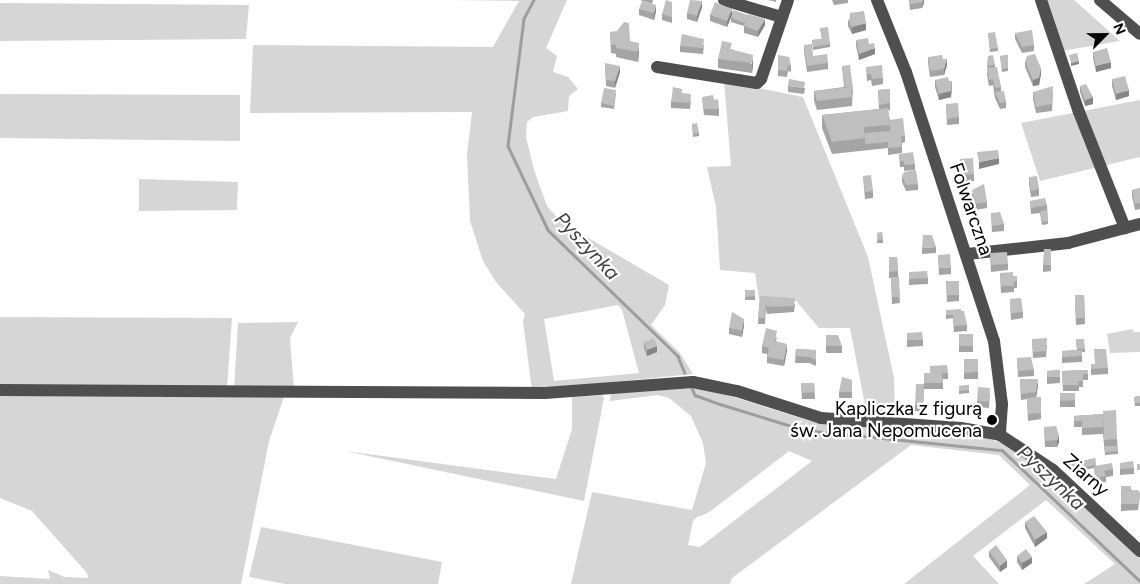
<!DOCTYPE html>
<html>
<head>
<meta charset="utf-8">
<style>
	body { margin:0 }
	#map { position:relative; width:1140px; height:584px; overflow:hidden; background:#fff; font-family:Figtree,sans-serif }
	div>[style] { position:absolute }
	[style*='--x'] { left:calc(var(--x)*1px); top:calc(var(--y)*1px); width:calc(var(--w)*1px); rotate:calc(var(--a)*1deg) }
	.green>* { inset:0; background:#d6d6d6 }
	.stream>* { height:2.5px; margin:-1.25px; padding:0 1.25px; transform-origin:1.25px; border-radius:1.25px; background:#9d9d9d }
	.minor>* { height:12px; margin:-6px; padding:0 6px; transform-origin:6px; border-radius:6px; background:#4f4f4f }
	.wall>* { inset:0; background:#a4a4a4 }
	.shaded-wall>* { inset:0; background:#868686 }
	.building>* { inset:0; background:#bfbfbf }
	.dots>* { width:14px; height:14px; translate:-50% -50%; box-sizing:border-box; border:2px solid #fff; border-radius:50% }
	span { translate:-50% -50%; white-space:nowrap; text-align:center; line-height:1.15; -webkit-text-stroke:4.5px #fff; paint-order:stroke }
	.street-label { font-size:19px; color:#000 }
	.poi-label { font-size:19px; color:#000 }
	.right { translate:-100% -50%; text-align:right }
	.water-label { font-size:20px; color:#3e3e3e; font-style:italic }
	.north { position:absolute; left:1080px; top:10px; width:50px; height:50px; -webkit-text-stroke:4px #fff; paint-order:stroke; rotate:67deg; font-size:14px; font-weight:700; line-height:20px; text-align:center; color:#000 }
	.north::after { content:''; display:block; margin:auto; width:18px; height:22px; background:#000; clip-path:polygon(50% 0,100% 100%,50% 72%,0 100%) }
</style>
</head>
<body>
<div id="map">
	<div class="green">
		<i style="clip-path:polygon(evenodd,454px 0,567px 0,546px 48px,557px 56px,553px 72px,568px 77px,578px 89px,569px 96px,568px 111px,533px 117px,527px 122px,526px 137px,534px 170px,547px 206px,561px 222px,669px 285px,665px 305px,651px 325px,680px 353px,693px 374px,532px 390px,523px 322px,525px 314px,496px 282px,483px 261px,470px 221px,467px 154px,472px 112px,250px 113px,253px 45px,493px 47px,519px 1px,454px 0,618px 305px,622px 310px,639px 373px,554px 381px,544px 319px,618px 305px)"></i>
		<i style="clip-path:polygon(1046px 0,1074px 0,1120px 41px,1062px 51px)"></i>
		<i style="clip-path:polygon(0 3px,249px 5px,246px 39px,0 41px)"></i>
		<i style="clip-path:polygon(724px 81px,803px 97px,868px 257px,894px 378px,895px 415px,867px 415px,850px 328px,819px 328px,796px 301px,759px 299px,755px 273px,720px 270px,716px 207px,707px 167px,731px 166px)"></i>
		<i style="clip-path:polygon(0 94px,240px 95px,240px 141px,0 138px)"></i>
		<i style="clip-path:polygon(1140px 100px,1140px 157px,1040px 181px,1021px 123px)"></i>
		<i style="clip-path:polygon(139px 179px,238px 182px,237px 210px,139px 211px)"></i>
		<i style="clip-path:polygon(0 317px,232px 318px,227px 388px,0 385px)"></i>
		<i style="clip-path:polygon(298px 322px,290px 338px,294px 388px,234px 389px,238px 323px)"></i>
		<i style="clip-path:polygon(1133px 329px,1133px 332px,1140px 332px,1140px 352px,1110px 353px,1107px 334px)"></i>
		<i style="clip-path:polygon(evenodd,670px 387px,708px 389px,810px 421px,978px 435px,1008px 445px,1034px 461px,1140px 558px,1140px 584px,1084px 584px,1115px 564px,1046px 500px,973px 556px,999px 584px,904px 584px,1030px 485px,999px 455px,911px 445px,732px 578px,730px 584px,571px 584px,592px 492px,692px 510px,706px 463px,703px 443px,691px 416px,669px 398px,658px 395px,610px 401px,611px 392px,670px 387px,789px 451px,812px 461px,700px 547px,688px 545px,693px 521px,697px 517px,708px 513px,789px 451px)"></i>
		<i style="clip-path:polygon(0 395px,284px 397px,269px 441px,241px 584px,0 584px,0 576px,50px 579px,48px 570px,65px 577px,88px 578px,87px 573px,32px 511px,0 498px)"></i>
		<i style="clip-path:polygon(602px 395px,604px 398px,584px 501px,345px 451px,556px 479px,572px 429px,572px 397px)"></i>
		<i style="clip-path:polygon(261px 527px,442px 562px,438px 584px,285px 584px,249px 577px)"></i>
	</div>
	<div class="stream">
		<i style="--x:534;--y:0;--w:21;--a:118"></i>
		<i style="--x:524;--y:19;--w:128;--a:97.2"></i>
		<i style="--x:508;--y:146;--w:93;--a:64.5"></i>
		<i style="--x:548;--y:230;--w:181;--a:44.1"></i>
		<i style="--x:678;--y:356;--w:18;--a:68"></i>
		<i style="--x:692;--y:388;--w:8;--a:67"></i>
		<i style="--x:695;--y:395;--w:27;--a:20"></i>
		<i style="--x:720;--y:404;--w:88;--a:17.2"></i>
		<i style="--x:804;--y:430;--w:199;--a:5.8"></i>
		<i style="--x:1002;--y:450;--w:190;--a:43.5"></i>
	</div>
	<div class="minor">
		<i style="--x:724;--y:0;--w:59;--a:16.6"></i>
		<i style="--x:877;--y:0;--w:78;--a:68.1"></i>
		<i style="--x:906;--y:72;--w:283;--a:71.9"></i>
		<i style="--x:994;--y:341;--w:64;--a:82.8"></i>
		<i style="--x:1002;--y:404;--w:31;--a:94"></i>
		<i style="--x:1041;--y:0;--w:118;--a:71.3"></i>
		<i style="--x:1079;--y:112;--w:125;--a:68.4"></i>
		<i style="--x:1100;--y:0;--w:52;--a:40.4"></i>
		<i style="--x:657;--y:67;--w:101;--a:9.1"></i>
		<i style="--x:757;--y:83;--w:6;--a:-45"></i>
		<i style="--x:761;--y:79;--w:83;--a:-71.1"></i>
		<i style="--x:967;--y:254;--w:102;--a:-6.2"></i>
		<i style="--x:1068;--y:243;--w:74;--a:-14.8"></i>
		<i style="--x:0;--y:390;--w:545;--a:0.32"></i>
		<i style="--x:545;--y:393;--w:148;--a:-4.3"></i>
		<i style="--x:693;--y:382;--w:45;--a:11.6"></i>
		<i style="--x:737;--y:391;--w:88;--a:17.8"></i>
		<i style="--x:821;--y:418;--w:140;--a:4.1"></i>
		<i style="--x:961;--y:428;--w:40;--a:10"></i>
		<i style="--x:1000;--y:435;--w:64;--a:33.4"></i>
		<i style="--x:1053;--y:470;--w:119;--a:43"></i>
	</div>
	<div class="wall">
		<i style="clip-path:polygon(640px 0,653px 0,652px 4px)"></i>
		<i style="clip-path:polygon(768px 0,776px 0,776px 2px)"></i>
		<i style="clip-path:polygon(832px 0,848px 0,848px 3px,834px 5px)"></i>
		<i style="clip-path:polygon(909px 0,924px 0,924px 3px,922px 8px,910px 10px)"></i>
		<i style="clip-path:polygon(672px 2px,672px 23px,662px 20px,662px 14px)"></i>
		<i style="clip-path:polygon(702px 7px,697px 22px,687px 19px,687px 13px)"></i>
		<i style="clip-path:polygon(639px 9px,656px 11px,654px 20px,639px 15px)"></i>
		<i style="clip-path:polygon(732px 12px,765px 25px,758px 37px,744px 33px,744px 26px,731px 22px,731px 18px,727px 27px,710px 21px,710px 15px)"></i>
		<i style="clip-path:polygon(850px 13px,866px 30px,852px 34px,848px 26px,848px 20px,850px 19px)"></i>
		<i style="clip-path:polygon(820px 28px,830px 44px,830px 47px,813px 50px,812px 40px,822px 39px)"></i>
		<i style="clip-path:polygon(610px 32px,630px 41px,639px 52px,638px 62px,616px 57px,616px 54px,611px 53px)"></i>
		<i style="clip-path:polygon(988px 33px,998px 48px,998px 51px,990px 52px)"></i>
		<i style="clip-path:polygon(1015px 33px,1034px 45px,1034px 51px,1022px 53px,1015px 39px)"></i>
		<i style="clip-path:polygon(856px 40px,869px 44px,875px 54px,859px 60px,856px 46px)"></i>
		<i style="clip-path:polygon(704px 45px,703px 54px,680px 52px,680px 46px)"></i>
		<i style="clip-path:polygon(804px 45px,813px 56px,828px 63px,828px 69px,807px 72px,804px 51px)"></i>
		<i style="clip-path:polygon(732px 49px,753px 65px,752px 73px,718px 68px,718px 59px)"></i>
		<i style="clip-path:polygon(1093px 52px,1111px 68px,1096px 72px,1093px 58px)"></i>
		<i style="clip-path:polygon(778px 55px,791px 66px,791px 72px,788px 71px,787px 77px,778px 76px)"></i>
		<i style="clip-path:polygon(1008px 55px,1008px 71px,1002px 72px,1000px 56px)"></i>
		<i style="clip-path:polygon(988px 56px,995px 65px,995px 67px,1001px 87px,1001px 91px,1006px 102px,1006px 108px,1000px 109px,995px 98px,993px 85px,989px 86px,987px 75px)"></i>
		<i style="clip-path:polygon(928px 57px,943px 59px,947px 65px,944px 75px,930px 77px,928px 63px)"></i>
		<i style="clip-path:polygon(1025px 61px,1041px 74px,1039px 85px,1033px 86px,1025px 67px)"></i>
		<i style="clip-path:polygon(605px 63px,620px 72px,615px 88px,606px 86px)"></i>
		<i style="clip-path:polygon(842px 66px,853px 89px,852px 106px,817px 110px,814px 101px,814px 91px,844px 87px)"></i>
		<i style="clip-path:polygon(866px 67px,883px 78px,883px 84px,872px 86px,871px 80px,867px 81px)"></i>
		<i style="clip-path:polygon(1112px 79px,1129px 96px,1116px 100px,1112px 86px)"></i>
		<i style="clip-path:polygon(935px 80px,949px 81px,952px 87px,951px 97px,939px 100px,935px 87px)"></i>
		<i style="clip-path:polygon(788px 86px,805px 88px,804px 94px,788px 92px)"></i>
		<i style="clip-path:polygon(1080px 86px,1093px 104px,1085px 106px,1080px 92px)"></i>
		<i style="clip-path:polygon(890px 89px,890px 110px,888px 110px,890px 120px,905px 136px,905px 142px,902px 143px,902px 153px,888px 155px,888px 148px,832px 154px,822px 128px,822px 115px,879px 109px,878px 90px)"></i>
		<i style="clip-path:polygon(1033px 92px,1053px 92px,1052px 111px,1036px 113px,1033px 99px)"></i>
		<i style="clip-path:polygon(616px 93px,614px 109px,601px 107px,601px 103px)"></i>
		<i style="clip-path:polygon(682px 93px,691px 100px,690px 109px,671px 108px,671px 102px)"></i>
		<i style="clip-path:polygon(702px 97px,714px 100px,719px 109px,719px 116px,704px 115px)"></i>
		<i style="clip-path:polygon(946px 104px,959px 117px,959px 124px,947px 125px)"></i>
		<i style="clip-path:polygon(692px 124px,699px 133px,699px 136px,693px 137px)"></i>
		<i style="clip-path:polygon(899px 154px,915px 164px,915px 170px,904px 171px,904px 167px,900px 167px)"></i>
		<i style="clip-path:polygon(960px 159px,974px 174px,974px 181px,966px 181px,965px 178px,961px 179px)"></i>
		<i style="clip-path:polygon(863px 176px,873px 191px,873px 198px,865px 199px)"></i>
		<i style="clip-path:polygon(902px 176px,918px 184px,918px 190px,906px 191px,902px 182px)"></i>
		<i style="clip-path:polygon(1029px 177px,1039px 189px,1039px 196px,1031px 197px,1029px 184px)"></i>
		<i style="clip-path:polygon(1140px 188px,1140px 209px,1135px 210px,1132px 196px,1132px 190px)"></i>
		<i style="clip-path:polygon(972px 190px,987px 202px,987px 208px,975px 210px,972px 196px)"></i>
		<i style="clip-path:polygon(1030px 201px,1047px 205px,1048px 224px,1042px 225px,1040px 213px,1031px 214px)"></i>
		<i style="clip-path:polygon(991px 213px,1004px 224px,1004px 231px,992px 232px)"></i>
		<i style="clip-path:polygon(882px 232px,883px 243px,877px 243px,877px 233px)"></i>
		<i style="clip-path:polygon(936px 247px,936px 253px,922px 254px,922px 248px)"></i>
		<i style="clip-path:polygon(1051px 249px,1051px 271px,1043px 272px,1043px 265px)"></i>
		<i style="clip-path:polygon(990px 253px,1008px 264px,1008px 270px,991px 272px)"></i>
		<i style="clip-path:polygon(938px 255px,951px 268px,951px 274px,939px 275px)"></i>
		<i style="clip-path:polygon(889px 257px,897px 257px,900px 303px,892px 304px,891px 278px,889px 278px)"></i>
		<i style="clip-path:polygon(909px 272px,928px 278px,928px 284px,909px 285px)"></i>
		<i style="clip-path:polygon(1000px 273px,1013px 276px,1017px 276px,1017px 288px,1014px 288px,1014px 292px,1001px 293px)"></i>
		<i style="clip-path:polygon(946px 281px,959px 281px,959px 301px,947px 302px)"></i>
		<i style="clip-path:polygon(745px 290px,755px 290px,755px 300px,745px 300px)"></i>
		<i style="clip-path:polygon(1084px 295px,1085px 324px,1076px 325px,1075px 301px)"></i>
		<i style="clip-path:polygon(760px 296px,795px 304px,794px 312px,767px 314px,766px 309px,765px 324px,758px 324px)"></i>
		<i style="clip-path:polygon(1010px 299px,1023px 312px,1023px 318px,1011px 320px)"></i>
		<i style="clip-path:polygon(946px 310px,961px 311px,967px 325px,967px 331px,954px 332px,953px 318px,946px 319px)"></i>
		<i style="clip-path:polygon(744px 325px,742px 337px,729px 334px,729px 328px)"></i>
		<i style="clip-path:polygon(907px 333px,923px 340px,923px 346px,907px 347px)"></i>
		<i style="clip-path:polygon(959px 334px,973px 334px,973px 352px,959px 352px)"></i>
		<i style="clip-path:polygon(826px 335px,842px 346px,842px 353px,826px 353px)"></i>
		<i style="clip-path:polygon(777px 337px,776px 341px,787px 350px,784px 366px,767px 363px,767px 354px,762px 353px,762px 346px)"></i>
		<i style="clip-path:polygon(1032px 339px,1047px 345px,1046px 357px,1033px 358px)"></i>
		<i style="clip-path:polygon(1076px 339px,1085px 349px,1085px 352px,1082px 352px,1082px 362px,1062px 363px,1062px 351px,1077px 350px)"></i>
		<i style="clip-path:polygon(644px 342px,657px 352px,647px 356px,644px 348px)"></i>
		<i style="clip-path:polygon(796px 349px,816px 350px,816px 366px,809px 363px,795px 363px)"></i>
		<i style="clip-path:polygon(1017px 358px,1034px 370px,1034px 376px,1018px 377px)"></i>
		<i style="clip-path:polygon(964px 359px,978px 359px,978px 379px,964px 379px)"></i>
		<i style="clip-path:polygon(1091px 364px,1095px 364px,1108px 368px,1108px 374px,1091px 375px)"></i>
		<i style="clip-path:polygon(1060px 370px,1060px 383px,1047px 384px,1047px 371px)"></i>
		<i style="clip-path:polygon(1088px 370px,1088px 380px,1083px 380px,1083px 387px,1079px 387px,1079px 391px,1063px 391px,1062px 371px)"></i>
		<i style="clip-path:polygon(924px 373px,948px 373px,948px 379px,943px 379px,943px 389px,924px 389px,923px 412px,915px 411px,915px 405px,924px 384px)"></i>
		<i style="clip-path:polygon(1020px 379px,1038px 385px,1036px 398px,1041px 397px,1041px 419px,1028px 421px,1027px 399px,1021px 400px)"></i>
		<i style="clip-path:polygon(852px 380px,852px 398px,839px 398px,839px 392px)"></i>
		<i style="clip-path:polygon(801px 383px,814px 383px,815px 399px,802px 399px)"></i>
		<i style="clip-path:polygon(969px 385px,969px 393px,959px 394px,959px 386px)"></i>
		<i style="clip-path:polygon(1060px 393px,1075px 393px,1075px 407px,1060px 407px)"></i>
		<i style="clip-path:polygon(990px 394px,989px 408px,977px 407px,977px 401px)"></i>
		<i style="clip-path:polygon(1140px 396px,1140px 406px,1135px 406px,1134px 397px)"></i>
		<i style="clip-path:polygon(1103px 414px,1117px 439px,1118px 454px,1105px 455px,1103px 434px,1082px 435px,1082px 427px,1074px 427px,1074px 416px)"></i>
		<i style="clip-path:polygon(1044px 427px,1059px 442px,1057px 447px,1045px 447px)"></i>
		<i style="clip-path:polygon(1095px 458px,1096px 466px,1113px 469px,1113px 476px,1106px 477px,1106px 482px,1096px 484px,1094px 468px,1084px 470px,1083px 461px)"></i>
		<i style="clip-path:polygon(1068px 462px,1077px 467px,1077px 470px,1068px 471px)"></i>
		<i style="clip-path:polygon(1120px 463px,1134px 468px,1134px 474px,1120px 475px)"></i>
		<i style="clip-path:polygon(1121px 486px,1140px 493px,1138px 510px,1121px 511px)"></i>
		<i style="clip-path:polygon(1025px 522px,1047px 538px,1035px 547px,1025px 528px)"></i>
		<i style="clip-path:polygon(989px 551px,1007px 567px,1000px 572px,989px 557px)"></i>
		<i style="clip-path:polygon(1017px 556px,1032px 563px,1022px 570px,1017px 562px)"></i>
	</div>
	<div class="shaded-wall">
		<i style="clip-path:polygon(923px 0,924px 0,924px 3px,922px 8px)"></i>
		<i style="clip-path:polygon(702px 1px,702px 7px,697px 22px,697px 16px)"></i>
		<i style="clip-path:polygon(656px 5px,656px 11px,654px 20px,654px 13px)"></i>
		<i style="clip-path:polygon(732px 9px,732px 15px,727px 27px,727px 21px)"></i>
		<i style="clip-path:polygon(765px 19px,765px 25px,758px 37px,758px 31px)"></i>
		<i style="clip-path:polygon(866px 23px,866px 30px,852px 34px,852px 27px)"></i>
		<i style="clip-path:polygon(639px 43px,639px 52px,638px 62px,638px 52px)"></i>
		<i style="clip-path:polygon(875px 48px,875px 54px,859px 60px,859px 54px)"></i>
		<i style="clip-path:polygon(753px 55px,753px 65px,752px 73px,752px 63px)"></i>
		<i style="clip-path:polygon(947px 59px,947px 65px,944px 75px,944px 69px)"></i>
		<i style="clip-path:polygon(1079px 61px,1079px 64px,1071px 66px,1071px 63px)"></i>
		<i style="clip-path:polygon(1111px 62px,1111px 68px,1096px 72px,1096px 66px)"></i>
		<i style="clip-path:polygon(620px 66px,620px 72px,615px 88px,615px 81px)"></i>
		<i style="clip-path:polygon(1041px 68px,1041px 74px,1039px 85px,1033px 86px,1033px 80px)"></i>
		<i style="clip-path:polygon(952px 81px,951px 97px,939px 100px,939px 94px)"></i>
		<i style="clip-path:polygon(1129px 90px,1129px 96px,1116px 100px,1116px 94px)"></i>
		<i style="clip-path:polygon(1093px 97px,1093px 104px,1085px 106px,1085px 100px)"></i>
		<i style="clip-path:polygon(999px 158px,999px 164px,979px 169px,979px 162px)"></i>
		<i style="clip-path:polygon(744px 319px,744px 325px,742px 337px,742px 331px)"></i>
		<i style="clip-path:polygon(787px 344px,787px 350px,784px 366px,784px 360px)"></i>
		<i style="clip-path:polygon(657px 346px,657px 352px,647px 356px,647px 350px)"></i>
		<i style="clip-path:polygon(1038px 379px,1038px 385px,1036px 398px,1036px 392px)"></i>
		<i style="clip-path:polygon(1059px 435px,1059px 442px,1057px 447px,1057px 440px)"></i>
		<i style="clip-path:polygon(1047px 532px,1047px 538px,1035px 547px,1035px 540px)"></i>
		<i style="clip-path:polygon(1032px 557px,1032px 563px,1022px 570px,1022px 563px)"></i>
		<i style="clip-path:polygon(1007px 560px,1007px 567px,1000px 572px,1000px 566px)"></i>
	</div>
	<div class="building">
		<i style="clip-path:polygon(666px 0,672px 2px,672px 17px,662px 14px)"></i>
		<i style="clip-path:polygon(690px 0,702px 1px,697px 16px,687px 13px)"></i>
		<i style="clip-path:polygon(910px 0,923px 0,922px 2px,910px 4px)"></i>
		<i style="clip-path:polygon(642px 1px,656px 5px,654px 13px,639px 9px)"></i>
		<i style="clip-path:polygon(715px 2px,732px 9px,727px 21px,710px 15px)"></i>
		<i style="clip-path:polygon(733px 10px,748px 15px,745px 23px,731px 18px)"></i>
		<i style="clip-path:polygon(864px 11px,866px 23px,852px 27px,848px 20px,851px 19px,850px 13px)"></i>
		<i style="clip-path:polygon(748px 14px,765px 19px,758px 31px,744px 26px)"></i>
		<i style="clip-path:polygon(624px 22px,629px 23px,630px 41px,639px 43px,638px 52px,616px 48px,616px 45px,611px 44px,610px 32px,617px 31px)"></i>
		<i style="clip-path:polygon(828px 27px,830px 44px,813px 47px,812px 40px,822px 39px,820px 28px)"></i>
		<i style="clip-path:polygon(1032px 30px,1034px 45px,1022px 47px,1015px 33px)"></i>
		<i style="clip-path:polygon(995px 32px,998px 48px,990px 49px,988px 33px)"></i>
		<i style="clip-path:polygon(682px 34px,704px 39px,703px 48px,680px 46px)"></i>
		<i style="clip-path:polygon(868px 38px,869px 44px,874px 43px,875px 48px,859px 54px,856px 40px)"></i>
		<i style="clip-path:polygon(722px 41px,732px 43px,730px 49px,753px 55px,752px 63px,718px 59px)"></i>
		<i style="clip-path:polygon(812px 44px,813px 56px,827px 54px,828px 63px,807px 66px,804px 45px)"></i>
		<i style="clip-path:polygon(1107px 48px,1111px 62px,1096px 66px,1093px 52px)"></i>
		<i style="clip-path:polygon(1077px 53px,1079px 61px,1071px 63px,1069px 55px)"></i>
		<i style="clip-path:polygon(1035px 54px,1041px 68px,1039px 78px,1033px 80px,1025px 61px,1027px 56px)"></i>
		<i style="clip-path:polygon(778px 55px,789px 57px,791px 66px,788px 65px,787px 71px,778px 70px)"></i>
		<i style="clip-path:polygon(942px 55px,943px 59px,947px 59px,944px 69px,930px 71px,928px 57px)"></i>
		<i style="clip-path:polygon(993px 55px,995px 65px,987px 66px,988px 56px)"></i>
		<i style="clip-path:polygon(1008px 55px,1008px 68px,1002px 69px,1000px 56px)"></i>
		<i style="clip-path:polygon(605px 63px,620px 66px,615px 81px,606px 80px)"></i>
		<i style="clip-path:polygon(850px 65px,853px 89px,851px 90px,851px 87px,845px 87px,842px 66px)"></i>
		<i style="clip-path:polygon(882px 65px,883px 78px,872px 79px,871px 74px,867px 74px,866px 67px)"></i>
		<i style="clip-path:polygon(997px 67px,1001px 87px,995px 88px,993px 79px,989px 80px,987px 68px)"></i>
		<i style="clip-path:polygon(1125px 76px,1129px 90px,1116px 94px,1112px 79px)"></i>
		<i style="clip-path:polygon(948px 77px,949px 81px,952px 81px,951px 91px,939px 94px,935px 80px)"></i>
		<i style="clip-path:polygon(789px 79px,805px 82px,804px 88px,788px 86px)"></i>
		<i style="clip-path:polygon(1086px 84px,1093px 97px,1085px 100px,1080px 86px)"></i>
		<i style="clip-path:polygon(1053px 86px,1052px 104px,1036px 107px,1033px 92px)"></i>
		<i style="clip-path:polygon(673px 87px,682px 89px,682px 93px,691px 94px,690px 103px,671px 102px)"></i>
		<i style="clip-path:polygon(851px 87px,852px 97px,817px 101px,814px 91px)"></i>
		<i style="clip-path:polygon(604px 88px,616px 90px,614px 106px,601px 103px)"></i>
		<i style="clip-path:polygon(890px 89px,890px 103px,879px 105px,878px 90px)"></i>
		<i style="clip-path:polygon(1004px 91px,1006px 102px,1000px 103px,995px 92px)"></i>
		<i style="clip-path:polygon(713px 95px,714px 100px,718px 99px,719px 109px,704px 109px,702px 97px)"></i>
		<i style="clip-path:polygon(958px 103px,959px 117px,947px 119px,946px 104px)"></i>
		<i style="clip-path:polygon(888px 108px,890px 125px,864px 127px,865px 138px,832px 142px,822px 115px)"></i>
		<i style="clip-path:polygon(903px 118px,905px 136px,901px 136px,902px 147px,888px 148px,888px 142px,865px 144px,865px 133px,890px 131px,890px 120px)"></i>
		<i style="clip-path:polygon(697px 123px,699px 133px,693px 134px,692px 124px)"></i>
		<i style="clip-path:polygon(998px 150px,999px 158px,979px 162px,977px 152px)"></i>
		<i style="clip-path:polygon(913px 152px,915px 164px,904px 165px,904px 161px,900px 161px,899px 154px)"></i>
		<i style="clip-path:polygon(973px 158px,974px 174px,966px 175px,965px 172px,961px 172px,960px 159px)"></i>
		<i style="clip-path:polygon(916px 170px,918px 184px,906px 185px,902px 176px,904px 172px)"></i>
		<i style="clip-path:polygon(871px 175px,873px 191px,865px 192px,863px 176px)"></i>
		<i style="clip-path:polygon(1037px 176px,1039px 189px,1031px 191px,1029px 177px)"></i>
		<i style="clip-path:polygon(984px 184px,987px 202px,975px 204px,972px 190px)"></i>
		<i style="clip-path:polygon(1140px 188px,1140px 203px,1135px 204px,1132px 190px)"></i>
		<i style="clip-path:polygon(1045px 198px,1047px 205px,1031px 208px,1030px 201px)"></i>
		<i style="clip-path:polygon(1047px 210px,1048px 221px,1042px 222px,1040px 211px)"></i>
		<i style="clip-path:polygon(1000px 212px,1004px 224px,992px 226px,991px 213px)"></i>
		<i style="clip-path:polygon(882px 232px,883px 239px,877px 240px,877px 233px)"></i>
		<i style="clip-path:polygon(923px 235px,932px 235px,936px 247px,922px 248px)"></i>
		<i style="clip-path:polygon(1044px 249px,1051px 249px,1051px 265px,1043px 265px)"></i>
		<i style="clip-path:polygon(1007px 252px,1008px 264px,991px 265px,990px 253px)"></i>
		<i style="clip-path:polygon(950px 254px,951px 268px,939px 268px,938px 255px)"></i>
		<i style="clip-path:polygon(889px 257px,897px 257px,898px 271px,889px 272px)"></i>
		<i style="clip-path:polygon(927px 271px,928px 278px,909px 279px,909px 272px)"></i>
		<i style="clip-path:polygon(1013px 272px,1013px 276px,1017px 276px,1017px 281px,1014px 282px,1014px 286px,1001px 286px,1000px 273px)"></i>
		<i style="clip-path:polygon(891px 277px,899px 277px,900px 297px,892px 297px)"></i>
		<i style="clip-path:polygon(946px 281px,959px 281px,959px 295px,947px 295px)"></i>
		<i style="clip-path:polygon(745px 290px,755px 290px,755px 296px,745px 297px)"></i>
		<i style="clip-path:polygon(1075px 295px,1084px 295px,1085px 318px,1076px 318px)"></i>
		<i style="clip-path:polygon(760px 296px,795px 298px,794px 306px,767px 307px,766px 302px,765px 318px,758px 318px)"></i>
		<i style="clip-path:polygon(1021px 298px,1023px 312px,1011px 313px,1010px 299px)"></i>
		<i style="clip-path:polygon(961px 309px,961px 311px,953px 311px,953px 315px,946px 315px,946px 310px)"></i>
		<i style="clip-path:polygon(953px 311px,964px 311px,967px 325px,954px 326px)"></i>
		<i style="clip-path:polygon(732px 312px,744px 319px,742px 331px,729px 328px)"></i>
		<i style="clip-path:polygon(766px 328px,777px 331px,775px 341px,787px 344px,784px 360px,767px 357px,769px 348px,762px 346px)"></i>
		<i style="clip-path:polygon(922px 332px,923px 340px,907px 340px,907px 333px)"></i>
		<i style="clip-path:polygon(959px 334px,973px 334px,973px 346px,959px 346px)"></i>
		<i style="clip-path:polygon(826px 335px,838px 335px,842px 346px,826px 346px)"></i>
		<i style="clip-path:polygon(654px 338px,657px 346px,647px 350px,644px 342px)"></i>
		<i style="clip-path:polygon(1047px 338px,1046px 351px,1033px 352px,1032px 339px)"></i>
		<i style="clip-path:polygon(1076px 339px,1084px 339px,1085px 349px,1077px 349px)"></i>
		<i style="clip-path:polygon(796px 349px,816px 350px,816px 360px,809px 357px,795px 356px)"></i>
		<i style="clip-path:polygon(1094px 349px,1106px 349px,1108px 368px,1091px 369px,1091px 364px,1095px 364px)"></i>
		<i style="clip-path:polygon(1082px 350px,1082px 356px,1062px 357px,1062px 351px)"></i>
		<i style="clip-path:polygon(1031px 357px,1034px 370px,1018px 371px,1017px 358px)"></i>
		<i style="clip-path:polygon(964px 359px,978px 359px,978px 372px,964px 373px)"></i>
		<i style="clip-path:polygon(947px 365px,948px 373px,942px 373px,943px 383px,924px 383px,924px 373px,930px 373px,930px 366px)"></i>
		<i style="clip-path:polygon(1060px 370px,1060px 377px,1047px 377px,1047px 371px)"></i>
		<i style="clip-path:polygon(1088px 370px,1088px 374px,1083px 374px,1083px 381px,1078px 381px,1079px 385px,1063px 385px,1062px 371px)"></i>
		<i style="clip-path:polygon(842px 377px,852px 380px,852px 392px,839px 392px)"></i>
		<i style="clip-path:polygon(1020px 379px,1038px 379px,1036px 392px,1021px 394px)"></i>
		<i style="clip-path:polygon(801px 383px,814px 383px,815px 392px,802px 393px)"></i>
		<i style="clip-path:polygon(916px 384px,924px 384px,923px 405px,915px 405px)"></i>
		<i style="clip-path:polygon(969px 385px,969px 390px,959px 391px,959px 386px)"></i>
		<i style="clip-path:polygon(978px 387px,990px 388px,989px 402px,977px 401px)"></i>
		<i style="clip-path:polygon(1060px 393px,1075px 393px,1075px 400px,1060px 401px)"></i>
		<i style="clip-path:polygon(1140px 396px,1140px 403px,1135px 403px,1134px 397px)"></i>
		<i style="clip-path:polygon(1041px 397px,1041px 413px,1028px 414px,1027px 398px)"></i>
		<i style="clip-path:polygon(1116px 410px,1117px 439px,1104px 440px,1103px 411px)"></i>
		<i style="clip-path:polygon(1103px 414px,1103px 427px,1082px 428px,1082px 421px,1074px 421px,1074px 416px)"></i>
		<i style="clip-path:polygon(1056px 426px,1059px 435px,1057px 440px,1045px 441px,1044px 427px)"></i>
		<i style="clip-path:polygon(1104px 446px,1117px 446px,1118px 451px,1105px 452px)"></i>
		<i style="clip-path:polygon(1095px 458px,1096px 465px,1084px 467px,1083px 461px)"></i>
		<i style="clip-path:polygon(1076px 461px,1077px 467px,1068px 468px,1068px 462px)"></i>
		<i style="clip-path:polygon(1133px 461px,1134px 468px,1120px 469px,1120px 463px)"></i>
		<i style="clip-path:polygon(1112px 463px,1113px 469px,1104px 471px,1106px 476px,1096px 478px,1094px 466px)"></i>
		<i style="clip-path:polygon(1137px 464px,1140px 464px,1140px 470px,1137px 470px)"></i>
		<i style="clip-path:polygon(1121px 486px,1131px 486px,1131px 490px,1121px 491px,1121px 492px)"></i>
		<i style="clip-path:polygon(1138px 490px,1140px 493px,1140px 498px,1138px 504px,1121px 504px,1121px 491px)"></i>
		<i style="clip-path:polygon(1034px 516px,1047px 532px,1035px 540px,1025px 522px)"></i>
		<i style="clip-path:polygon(996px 545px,1007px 560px,1000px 566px,989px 551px)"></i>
		<i style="clip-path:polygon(1026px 549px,1032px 557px,1022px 563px,1017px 556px)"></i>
	</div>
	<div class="dots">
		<i style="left:992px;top:420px;background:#000"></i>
	</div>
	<div class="street-label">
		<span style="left:971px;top:209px;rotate:71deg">Folwarczna</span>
		<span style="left:1086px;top:475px;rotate:41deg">Ziarny</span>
	</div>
	<div class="poi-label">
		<span class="right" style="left:982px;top:420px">Kapliczka z figurą<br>św. Jana Nepomucena</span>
	</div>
	<div class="water-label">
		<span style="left:587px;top:246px;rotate:47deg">Pyszynka</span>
		<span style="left:1051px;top:478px;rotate:43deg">Pyszynka</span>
	</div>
	<div class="north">N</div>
</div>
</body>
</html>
